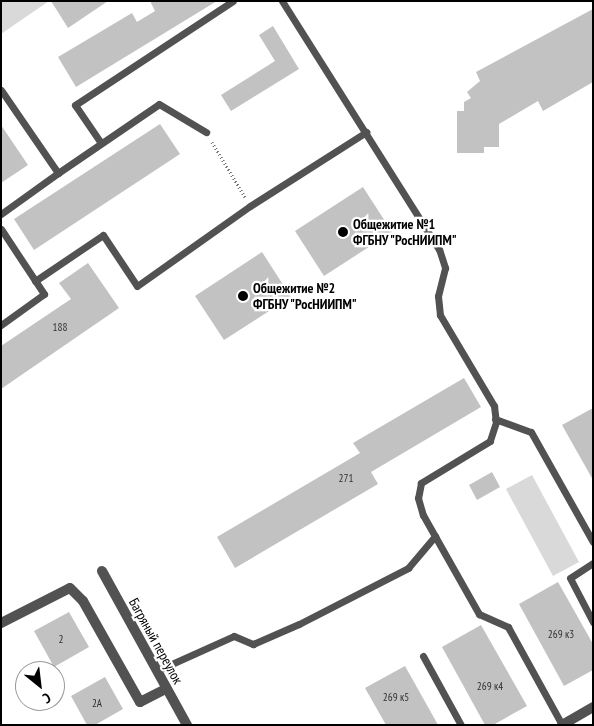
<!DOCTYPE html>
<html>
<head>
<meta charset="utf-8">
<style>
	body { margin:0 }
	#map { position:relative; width:594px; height:726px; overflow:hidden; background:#fff; font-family:"PT Sans Narrow",sans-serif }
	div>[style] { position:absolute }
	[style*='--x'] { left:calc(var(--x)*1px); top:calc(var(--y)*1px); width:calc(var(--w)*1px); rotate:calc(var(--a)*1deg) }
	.green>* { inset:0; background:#d9d9d9 }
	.building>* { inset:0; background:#c2c2c2 }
	.path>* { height:3px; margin-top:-1.5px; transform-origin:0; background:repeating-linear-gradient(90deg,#747474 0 1px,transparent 0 3.5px) }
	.lane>* { height:7px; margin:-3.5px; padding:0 3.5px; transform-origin:3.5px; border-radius:3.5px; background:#525252 }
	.street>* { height:10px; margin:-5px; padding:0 5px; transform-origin:5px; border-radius:5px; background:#525252 }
	.dots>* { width:14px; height:14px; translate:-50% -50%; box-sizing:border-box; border:2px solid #fff; border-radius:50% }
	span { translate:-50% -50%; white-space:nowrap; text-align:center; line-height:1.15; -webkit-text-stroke:4.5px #fff; paint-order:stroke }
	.number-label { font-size:11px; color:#303030 }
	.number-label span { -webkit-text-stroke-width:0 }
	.poi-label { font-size:14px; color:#000; font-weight:700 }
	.left { translate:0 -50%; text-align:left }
	.street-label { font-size:14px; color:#000 }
	.frame { position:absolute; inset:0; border:2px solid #000; pointer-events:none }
	.north { position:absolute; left:15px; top:661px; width:50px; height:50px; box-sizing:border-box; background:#fff; border:1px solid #999; border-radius:50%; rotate:151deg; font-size:14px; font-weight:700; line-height:20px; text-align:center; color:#000 }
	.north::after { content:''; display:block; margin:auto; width:18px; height:22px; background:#000; clip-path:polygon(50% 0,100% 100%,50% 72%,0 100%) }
</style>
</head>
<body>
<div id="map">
	<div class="green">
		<i style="clip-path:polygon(1px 1px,49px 1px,1px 34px)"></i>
		<i style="clip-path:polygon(532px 475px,579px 562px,553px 576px,506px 489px)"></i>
	</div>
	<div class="building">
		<i style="clip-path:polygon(51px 1px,108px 1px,68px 28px)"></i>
		<i style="clip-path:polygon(150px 1px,217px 1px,76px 87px,58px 57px,132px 13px,137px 22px,155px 11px)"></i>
		<i style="clip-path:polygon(593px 9px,593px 82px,543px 111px,538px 101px,499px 124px,499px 147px,484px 147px,484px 153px,457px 153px,457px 111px,464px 111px,464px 102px,471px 98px,467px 92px,480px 81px,476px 72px)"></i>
		<i style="clip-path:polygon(273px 26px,299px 69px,231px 111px,221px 95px,275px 61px,259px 35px)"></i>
		<i style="clip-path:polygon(160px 124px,180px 154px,34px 250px,14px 219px)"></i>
		<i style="clip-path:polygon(1px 125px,28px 165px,1px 183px)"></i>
		<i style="clip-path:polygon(363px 187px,392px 232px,324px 276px,295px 231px)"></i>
		<i style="clip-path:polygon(262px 252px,291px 297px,224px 340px,195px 296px)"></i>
		<i style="clip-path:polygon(88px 263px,119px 308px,1px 389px,1px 346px,71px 299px,59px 283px)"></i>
		<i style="clip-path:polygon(464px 378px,481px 407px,371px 472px,378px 484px,235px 568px,217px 537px,360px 453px,353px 443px)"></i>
		<i style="clip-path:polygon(593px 408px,593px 480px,562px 425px)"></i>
		<i style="clip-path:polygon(492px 472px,500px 487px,477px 500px,469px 485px)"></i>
		<i style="clip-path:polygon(558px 582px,593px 644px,593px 670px,564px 686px,519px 604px)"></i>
		<i style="clip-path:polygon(69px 612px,89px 647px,54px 667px,34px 631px)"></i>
		<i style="clip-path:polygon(481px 625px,527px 706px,493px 725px,485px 725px,442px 647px)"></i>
		<i style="clip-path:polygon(405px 666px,428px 707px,438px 725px,386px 725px,365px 688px)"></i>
		<i style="clip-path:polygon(105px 677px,123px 709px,95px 725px,87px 725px,71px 696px)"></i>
	</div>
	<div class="path">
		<i style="--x:212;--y:142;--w:64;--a:59"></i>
	</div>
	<div class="lane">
		<i style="--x:282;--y:1;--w:294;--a:57.7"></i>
		<i style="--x:439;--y:249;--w:20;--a:72"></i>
		<i style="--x:445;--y:268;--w:29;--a:104"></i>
		<i style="--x:438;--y:296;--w:19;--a:84"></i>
		<i style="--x:440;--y:315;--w:106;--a:59.3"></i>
		<i style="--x:494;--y:406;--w:16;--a:83"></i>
		<i style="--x:496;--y:422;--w:20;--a:108"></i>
		<i style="--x:490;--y:441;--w:81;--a:148.7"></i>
		<i style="--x:421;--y:483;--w:15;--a:101"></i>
		<i style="--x:418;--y:498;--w:18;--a:74"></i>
		<i style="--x:423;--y:515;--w:114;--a:60.5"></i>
		<i style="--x:479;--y:614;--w:32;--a:24"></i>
		<i style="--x:508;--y:627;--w:112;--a:61.1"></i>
		<i style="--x:1;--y:90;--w:101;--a:55.5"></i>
		<i style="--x:58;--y:173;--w:122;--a:-34.3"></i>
		<i style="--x:159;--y:104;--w:55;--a:30.8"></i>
		<i style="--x:101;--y:143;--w:46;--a:-124.4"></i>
		<i style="--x:75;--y:105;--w:189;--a:-33.4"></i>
		<i style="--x:1;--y:214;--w:70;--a:-35.7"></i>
		<i style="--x:1;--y:229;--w:78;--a:56.5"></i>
		<i style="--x:44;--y:294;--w:53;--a:144.2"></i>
		<i style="--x:35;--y:281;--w:82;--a:-34.1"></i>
		<i style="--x:103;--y:235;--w:61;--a:56.3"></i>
		<i style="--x:137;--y:286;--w:138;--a:-35.3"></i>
		<i style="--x:250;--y:206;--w:138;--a:-32.5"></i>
		<i style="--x:495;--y:419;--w:38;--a:20"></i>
		<i style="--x:531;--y:432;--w:126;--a:60.6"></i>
		<i style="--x:593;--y:563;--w:27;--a:147"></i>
		<i style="--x:570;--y:578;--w:50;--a:62.4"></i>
		<i style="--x:423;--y:656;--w:79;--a:61.2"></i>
		<i style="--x:156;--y:671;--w:85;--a:-24.2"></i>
		<i style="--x:234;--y:636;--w:21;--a:23"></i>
		<i style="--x:253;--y:644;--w:50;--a:-23.5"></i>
		<i style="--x:299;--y:624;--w:123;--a:-27.2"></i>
		<i style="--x:408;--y:568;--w:42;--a:-49.8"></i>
	</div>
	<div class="street">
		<i style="--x:102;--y:571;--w:176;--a:61.1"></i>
		<i style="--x:1;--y:623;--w:77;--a:-26.9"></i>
		<i style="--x:70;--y:588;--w:18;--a:45"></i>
		<i style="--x:83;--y:601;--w:116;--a:60.6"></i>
		<i style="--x:140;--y:702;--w:29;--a:-27"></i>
		<i style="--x:562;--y:725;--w:36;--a:-30"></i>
	</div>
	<div class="dots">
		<i style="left:343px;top:232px;background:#000"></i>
		<i style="left:243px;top:296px;background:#000"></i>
	</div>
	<div class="number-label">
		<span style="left:60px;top:327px">188</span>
		<span style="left:346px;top:478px">271</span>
		<span style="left:561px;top:634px">269 к3</span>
		<span style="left:61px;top:639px">2</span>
		<span style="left:490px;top:686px">269 к4</span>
		<span style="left:396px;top:697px">269 к5</span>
		<span style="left:97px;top:703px">2А</span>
	</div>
	<div class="poi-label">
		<span class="left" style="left:353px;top:232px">Общежитие №1<br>ФГБНУ "РосНИИПМ"</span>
		<span class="left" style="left:253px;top:296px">Общежитие №2<br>ФГБНУ "РосНИИПМ"</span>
	</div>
	<div class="street-label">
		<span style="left:156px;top:641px;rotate:61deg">Багряный переулок</span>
	</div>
	<div class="frame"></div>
	<div class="north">С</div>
</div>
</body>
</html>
